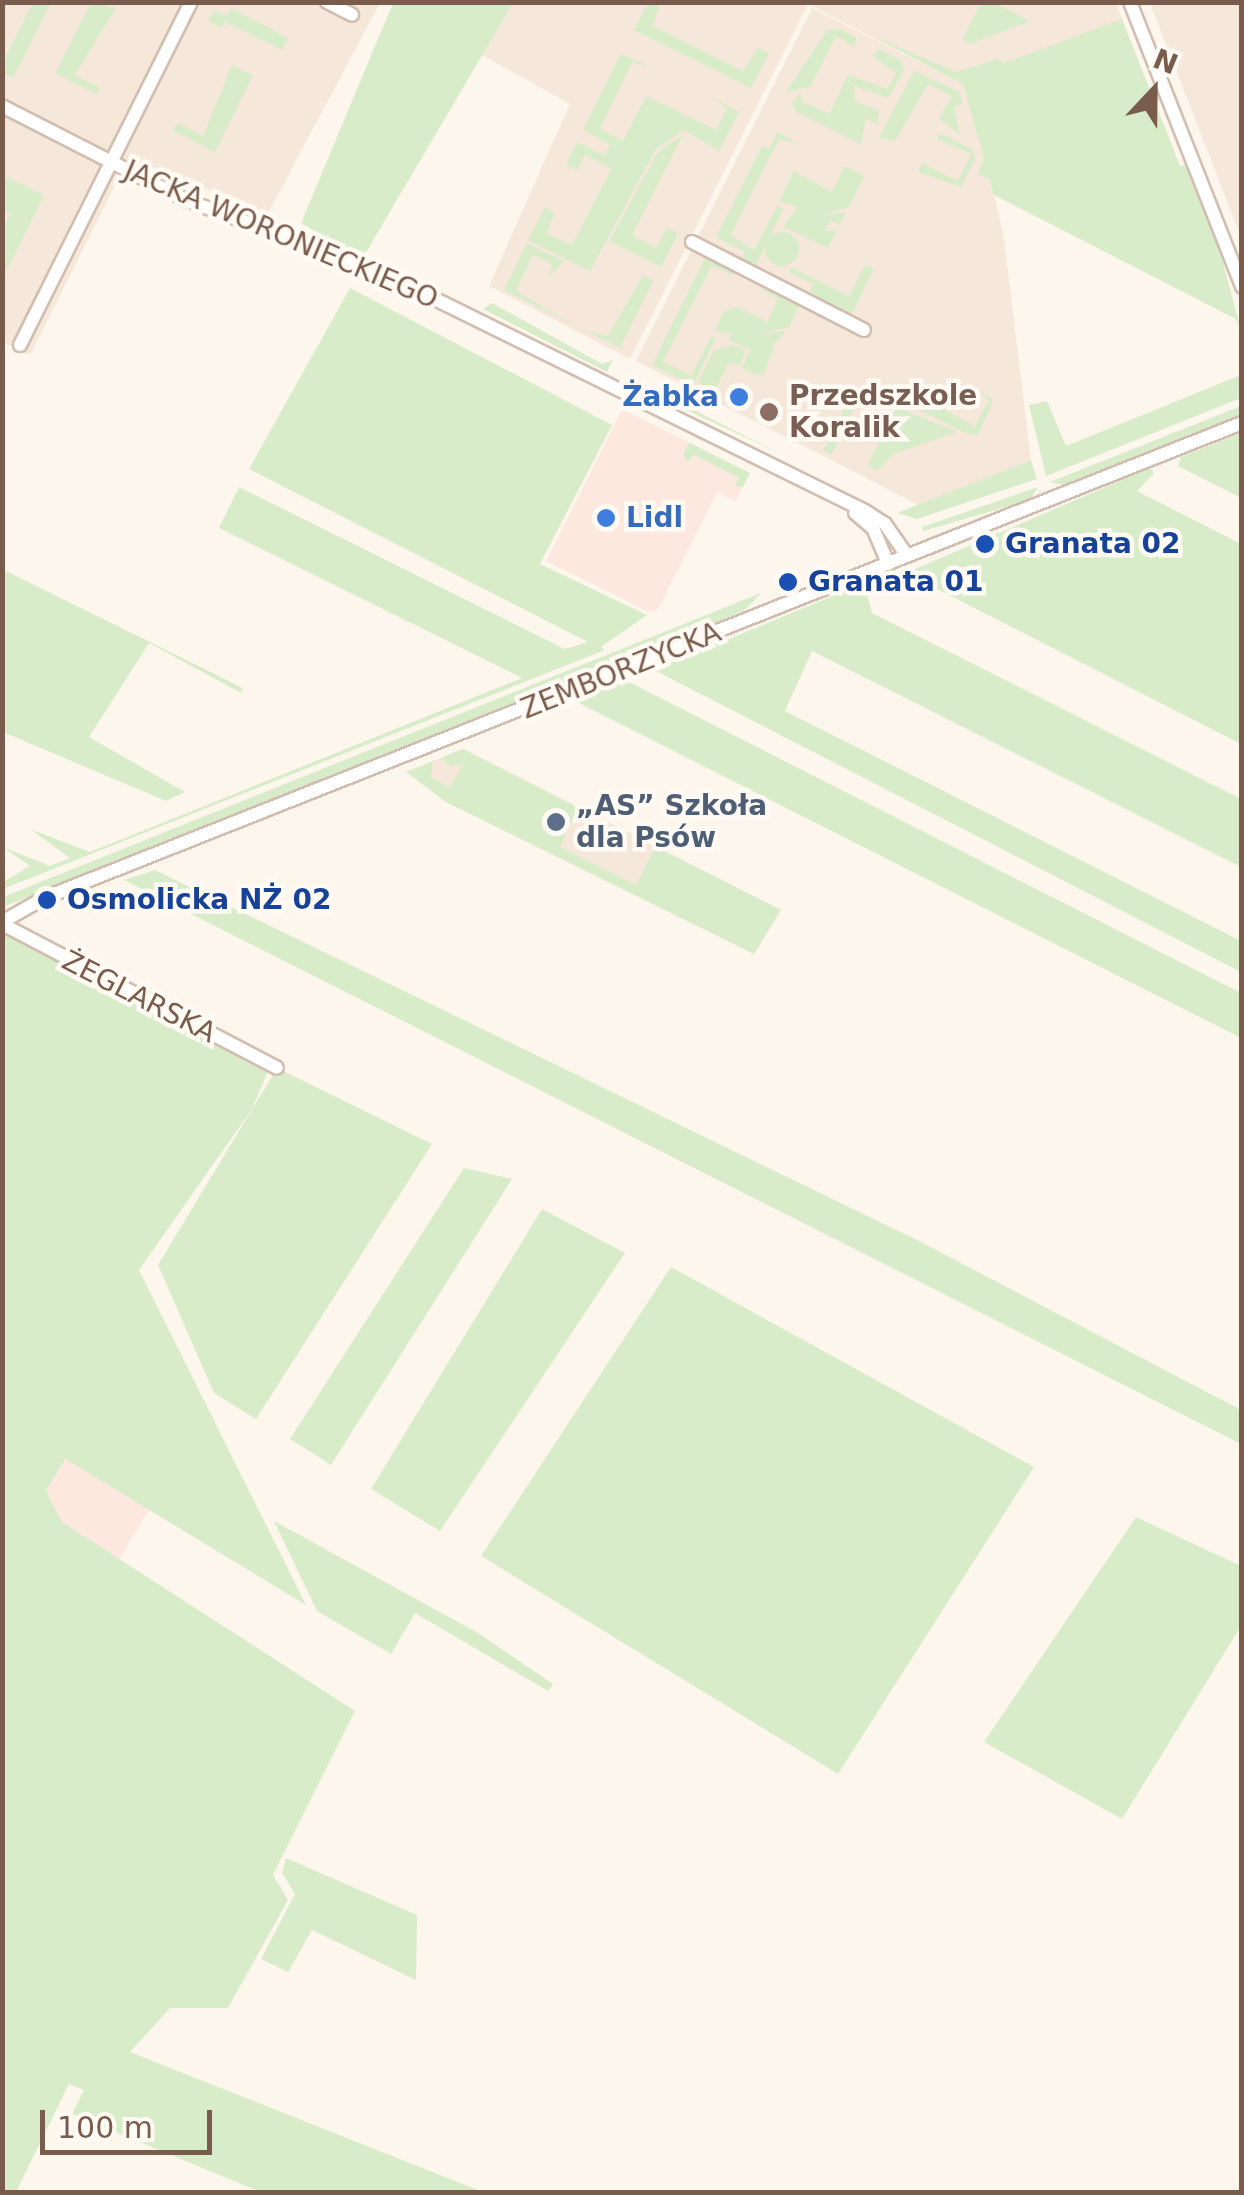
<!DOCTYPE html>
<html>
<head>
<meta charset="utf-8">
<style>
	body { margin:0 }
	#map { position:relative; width:1244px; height:2195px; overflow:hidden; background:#fdf6ec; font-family:"DejaVu Sans",sans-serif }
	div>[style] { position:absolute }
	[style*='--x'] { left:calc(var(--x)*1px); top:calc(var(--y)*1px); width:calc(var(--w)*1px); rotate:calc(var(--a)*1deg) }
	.residential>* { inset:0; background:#f5e8da }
	.commercial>* { inset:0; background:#fde8e0 }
	.green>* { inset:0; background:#d8ecc9 }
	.round { border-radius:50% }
	.roads { filter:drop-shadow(2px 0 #d1beb0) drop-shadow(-2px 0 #d1beb0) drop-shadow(0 2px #d1beb0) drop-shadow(0 -2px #d1beb0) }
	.minor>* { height:12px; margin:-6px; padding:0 6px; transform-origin:6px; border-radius:6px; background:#fff }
	.dots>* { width:28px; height:28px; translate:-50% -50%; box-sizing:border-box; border:5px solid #fffaf3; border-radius:50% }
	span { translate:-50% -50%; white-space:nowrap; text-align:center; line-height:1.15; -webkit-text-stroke:9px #fffaf3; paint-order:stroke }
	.street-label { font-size:28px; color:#7a5c4d }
	.education-label { font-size:28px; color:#785e54; font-weight:700 }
	.left { translate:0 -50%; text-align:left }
	.shop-label { font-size:28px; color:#366cbe; font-weight:700 }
	.right { translate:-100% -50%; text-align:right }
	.transit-label { font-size:28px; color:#164399; font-weight:700 }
	.service-label { font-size:28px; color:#4e5e75; font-weight:700 }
	.frame { position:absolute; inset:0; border:5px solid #7a5c4d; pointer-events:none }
	.north { position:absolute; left:1104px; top:40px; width:100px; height:100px; -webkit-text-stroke:8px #fffaf3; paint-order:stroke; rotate:22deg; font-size:28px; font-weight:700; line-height:40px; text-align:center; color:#7a5c4d }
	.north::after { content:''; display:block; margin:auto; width:35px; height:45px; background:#7a5c4d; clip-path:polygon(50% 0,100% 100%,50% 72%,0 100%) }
	.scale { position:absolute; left:40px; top:2110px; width:172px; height:45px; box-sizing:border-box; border:5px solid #7a5c4d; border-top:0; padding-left:12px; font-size:30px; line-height:35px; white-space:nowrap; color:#7a5c4d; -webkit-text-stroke:8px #fffaf3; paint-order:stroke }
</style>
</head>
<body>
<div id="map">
	<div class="residential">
		<i style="clip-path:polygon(801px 2px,807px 6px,630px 359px,489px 286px,570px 104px,482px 55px,513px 3px)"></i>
		<i style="clip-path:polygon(2px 3px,380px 3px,267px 215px,139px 161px,126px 163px,30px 355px,3px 342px)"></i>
		<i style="clip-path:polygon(806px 3px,1116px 3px,1124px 24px,971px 89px,1004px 239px,1031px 460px,919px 505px,636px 361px,812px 8px,964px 84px)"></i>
		<i style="clip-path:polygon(1177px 3px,1241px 3px,1241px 237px,1151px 6px)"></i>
		<i style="clip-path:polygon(463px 749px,781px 910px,754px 954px,446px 802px,406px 772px)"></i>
	</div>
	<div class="commercial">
		<i style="clip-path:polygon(622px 409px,750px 473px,736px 501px,717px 492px,658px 609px,649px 612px,546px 561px)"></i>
		<i style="clip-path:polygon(64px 1458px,149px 1510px,119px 1559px,62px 1522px,46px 1491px)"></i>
	</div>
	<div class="green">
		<i style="clip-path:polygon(33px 2px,51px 3px,13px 78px,3px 73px,3px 63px)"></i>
		<i style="clip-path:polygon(91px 3px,116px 8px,75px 75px,100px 88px,97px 94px,55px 73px)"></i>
		<i style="clip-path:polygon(393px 3px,513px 3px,362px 259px,301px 223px)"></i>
		<i style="clip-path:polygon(648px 3px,660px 3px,653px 26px,743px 71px,758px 48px,769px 53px,751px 88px,634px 30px)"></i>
		<i style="clip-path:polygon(981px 3px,996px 3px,1029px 21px,970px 44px,962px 40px)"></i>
		<i style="clip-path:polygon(231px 8px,288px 38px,282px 50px,225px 22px,221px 28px,208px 21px,214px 10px,226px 16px)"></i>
		<i style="clip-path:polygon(1122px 19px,1180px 166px,1188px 164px,1216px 235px,1241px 331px,1236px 319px,994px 195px,989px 179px,978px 173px,984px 159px,963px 84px,866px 33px,956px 72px,996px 59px,1005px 63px)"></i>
		<i style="clip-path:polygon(840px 29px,856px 37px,854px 47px,836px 36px,810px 87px,786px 92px,827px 30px)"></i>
		<i style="clip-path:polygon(879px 49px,902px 61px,904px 71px,888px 98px,854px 86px,855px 102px,879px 110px,877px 124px,866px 119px,861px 144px,797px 112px,792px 103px,801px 93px,802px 101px,829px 114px,848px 75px,888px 89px,896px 73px,872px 56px)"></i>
		<i style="clip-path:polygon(621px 54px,652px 68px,632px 62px,600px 129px,623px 141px,646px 96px,716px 130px,727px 109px,709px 96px,739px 112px,719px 151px,684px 130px,656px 149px,590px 271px,528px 240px,545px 207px,555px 213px,546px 233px,572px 245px,611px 169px,585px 155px,577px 170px,566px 165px,577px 142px,604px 155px,610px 145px,583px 129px)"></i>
		<i style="clip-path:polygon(232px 65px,253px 75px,215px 152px,173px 131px,177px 123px,203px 136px)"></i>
		<i style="clip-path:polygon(914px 71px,960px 92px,962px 104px,954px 107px,960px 135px,939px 118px,952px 96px,928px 84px,895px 141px,879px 138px)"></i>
		<i style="clip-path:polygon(777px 132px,799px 144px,779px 139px,731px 235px,754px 250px,777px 206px,783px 210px,755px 267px,741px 262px,745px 252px,716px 237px,762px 146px,769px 149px)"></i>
		<i style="clip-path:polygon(940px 133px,972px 149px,975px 160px,961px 187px,918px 172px,922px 163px,958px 181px,971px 154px,937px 139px)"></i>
		<i style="clip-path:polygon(681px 136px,718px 153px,682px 137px,632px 235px,656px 248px,667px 228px,678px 233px,661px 267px,609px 241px,658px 152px)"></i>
		<i style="clip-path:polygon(845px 166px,864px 176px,849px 207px,822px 214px,846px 212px,840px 224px,830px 220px,825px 231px,837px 230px,828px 248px,783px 227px,798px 207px,779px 201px,794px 171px,832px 192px)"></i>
		<i style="clip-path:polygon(3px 175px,44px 195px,3px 278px,3px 228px,10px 213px,3px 209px)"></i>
		<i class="round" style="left:765px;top:232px;width:34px;height:34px"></i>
		<i style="clip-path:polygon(527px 243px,564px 261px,547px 278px,553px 265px,533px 255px,516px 291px,578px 327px,504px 290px)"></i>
		<i style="clip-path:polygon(707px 254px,736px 268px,732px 275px,712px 266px,663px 362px,691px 376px,711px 336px,716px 338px,693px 385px,652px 365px)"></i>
		<i style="clip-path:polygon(865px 265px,874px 269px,850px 318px,808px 296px,813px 284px,789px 272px,791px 267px,849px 296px)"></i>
		<i style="clip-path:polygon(643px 275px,654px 280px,620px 348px,584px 330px,608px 336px)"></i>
		<i style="clip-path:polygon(770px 286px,801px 302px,789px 327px,760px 334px,786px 331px,774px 344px,764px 374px,754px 374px,742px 368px,750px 350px,729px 340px,731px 334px,714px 331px,724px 311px,737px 307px,767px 322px,778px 299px,762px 290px)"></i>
		<i style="clip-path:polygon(350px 288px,612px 425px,540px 564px,647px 615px,601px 647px,605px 650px,3px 889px,3px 882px,30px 866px,3px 847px,50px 866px,70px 858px,30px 829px,90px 852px,522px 678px,219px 528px,239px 487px,565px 649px,588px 642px,249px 469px)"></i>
		<i style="clip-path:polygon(492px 303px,602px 364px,613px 360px,607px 372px,483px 309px)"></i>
		<i style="clip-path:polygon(734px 345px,746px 351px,739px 366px,729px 362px,713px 395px,698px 382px,714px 350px)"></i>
		<i style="clip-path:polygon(1241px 375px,1241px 398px,1046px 476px,1029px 405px,1047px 401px,1066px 446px)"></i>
		<i style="clip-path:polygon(642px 383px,696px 411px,781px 454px,639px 388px)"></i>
		<i style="clip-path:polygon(904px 388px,975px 426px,989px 400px,976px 390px,992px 398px,991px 407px,977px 435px,968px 434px,900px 401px)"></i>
		<i style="clip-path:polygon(854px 389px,862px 393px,831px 455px,823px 451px)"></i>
		<i style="clip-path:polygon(1241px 406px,1241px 416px,1068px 486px,1050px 482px)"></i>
		<i style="clip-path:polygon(897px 407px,957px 432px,893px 454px,878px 471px,868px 465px)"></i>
		<i style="clip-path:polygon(1241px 433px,1241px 498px,1178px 466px,1181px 457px)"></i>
		<i style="clip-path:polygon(690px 443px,750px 473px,743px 487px,735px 486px,739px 478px,694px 455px,688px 462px,683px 454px)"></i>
		<i style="clip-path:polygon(1031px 460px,1037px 479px,917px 519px,897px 513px)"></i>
		<i style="clip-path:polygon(1150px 468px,1154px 473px,1137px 491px,1241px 544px,1241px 744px,906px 573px)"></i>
		<i style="clip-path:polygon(1038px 487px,1030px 500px,923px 531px,922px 527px)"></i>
		<i style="clip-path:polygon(2px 569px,243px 688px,241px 693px,149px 643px,89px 737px,185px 792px,166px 801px,3px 732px)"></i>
		<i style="clip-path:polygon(864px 583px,872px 613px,1241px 799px,1241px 867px,812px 651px,785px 711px,1241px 941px,1241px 972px,654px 670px)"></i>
		<i style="clip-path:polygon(761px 593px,746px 609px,687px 637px,3px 907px,3px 897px)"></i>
		<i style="clip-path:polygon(627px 681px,1241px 993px,1241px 1038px,573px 700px)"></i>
		<i style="clip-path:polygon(evenodd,463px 749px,781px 910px,754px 954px,446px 802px,406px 772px,433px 761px,431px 778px,450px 787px,464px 763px,450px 766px,441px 758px,463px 749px,578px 808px,655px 847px,636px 885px,560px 847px,578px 808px)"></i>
		<i style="clip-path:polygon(155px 870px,921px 1242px,1241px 1410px,1241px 1444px,124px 880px)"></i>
		<i style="clip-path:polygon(3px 933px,271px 1064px,252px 1109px,139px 1270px,306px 1605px,65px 1459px,46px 1491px,62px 1522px,355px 1711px,273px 1875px,288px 1900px,228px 2008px,170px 2008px,130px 2052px,483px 2192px,261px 2192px,72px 2114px,84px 2090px,69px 2084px,16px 2192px,3px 2192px)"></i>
		<i style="clip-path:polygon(277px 1068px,432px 1144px,256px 1419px,214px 1393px,158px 1265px)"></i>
		<i style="clip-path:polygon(464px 1168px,512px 1179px,331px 1465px,290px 1439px)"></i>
		<i style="clip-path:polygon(542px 1209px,625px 1253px,440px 1531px,371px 1489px)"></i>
		<i style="clip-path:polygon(671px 1267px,1034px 1467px,838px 1774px,481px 1556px)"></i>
		<i style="clip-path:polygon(1136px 1517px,1241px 1566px,1241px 1626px,1122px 1819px,984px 1742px)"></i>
		<i style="clip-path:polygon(274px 1521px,478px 1633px,553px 1684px,548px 1691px,415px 1613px,391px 1654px,317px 1611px)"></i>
		<i style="clip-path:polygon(286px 1858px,417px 1915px,416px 1980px,312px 1930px,288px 1972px,261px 1959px,295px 1894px,282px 1873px)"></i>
	</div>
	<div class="roads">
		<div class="minor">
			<i style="--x:327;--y:2;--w:28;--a:27"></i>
			<i style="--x:1130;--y:2;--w:306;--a:68.5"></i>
			<i style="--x:2;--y:106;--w:209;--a:27.1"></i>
			<i style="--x:188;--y:201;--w:191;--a:19.9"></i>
			<i style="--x:368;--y:266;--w:554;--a:26.24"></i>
			<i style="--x:865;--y:511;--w:24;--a:33"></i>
			<i style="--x:885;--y:524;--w:39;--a:55"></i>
			<i style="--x:692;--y:242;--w:193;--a:27.1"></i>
			<i style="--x:20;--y:345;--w:383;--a:-63.5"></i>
			<i style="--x:855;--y:513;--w:23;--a:40"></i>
			<i style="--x:873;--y:528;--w:39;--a:67"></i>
			<i style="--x:2;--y:922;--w:48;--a:-29.7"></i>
			<i style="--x:44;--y:898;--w:1289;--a:-21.63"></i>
			<i style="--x:2;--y:924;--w:310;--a:27.6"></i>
		</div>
	</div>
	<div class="dots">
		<i style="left:739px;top:397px;background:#3f7fe0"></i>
		<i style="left:769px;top:412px;background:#8d6e63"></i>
		<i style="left:606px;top:518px;background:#3f7fe0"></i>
		<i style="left:985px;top:544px;background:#1a4fb4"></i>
		<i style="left:788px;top:582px;background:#1a4fb4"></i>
		<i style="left:556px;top:822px;background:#5c6f8a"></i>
		<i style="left:47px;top:900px;background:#1a4fb4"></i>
	</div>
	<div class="street-label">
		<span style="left:281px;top:235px;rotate:23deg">JACKA WORONIECKIEGO</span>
		<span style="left:621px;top:671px;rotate:-22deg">ZEMBORZYCKA</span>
		<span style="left:139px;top:997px;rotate:27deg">ŻEGLARSKA</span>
	</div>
	<div class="education-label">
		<span class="left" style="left:789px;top:412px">Przedszkole<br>Koralik</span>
	</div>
	<div class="shop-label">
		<span class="right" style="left:719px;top:397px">Żabka</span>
		<span class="left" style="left:626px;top:518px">Lidl</span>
	</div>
	<div class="transit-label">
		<span class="left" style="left:1005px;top:544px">Granata 02</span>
		<span class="left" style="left:808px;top:582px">Granata 01</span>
		<span class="left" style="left:67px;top:900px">Osmolicka NŻ 02</span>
	</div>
	<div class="service-label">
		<span class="left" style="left:576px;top:822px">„AS” Szkoła<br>dla Psów</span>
	</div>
	<div class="frame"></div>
	<div class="north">N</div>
	<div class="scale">100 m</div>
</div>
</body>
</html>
